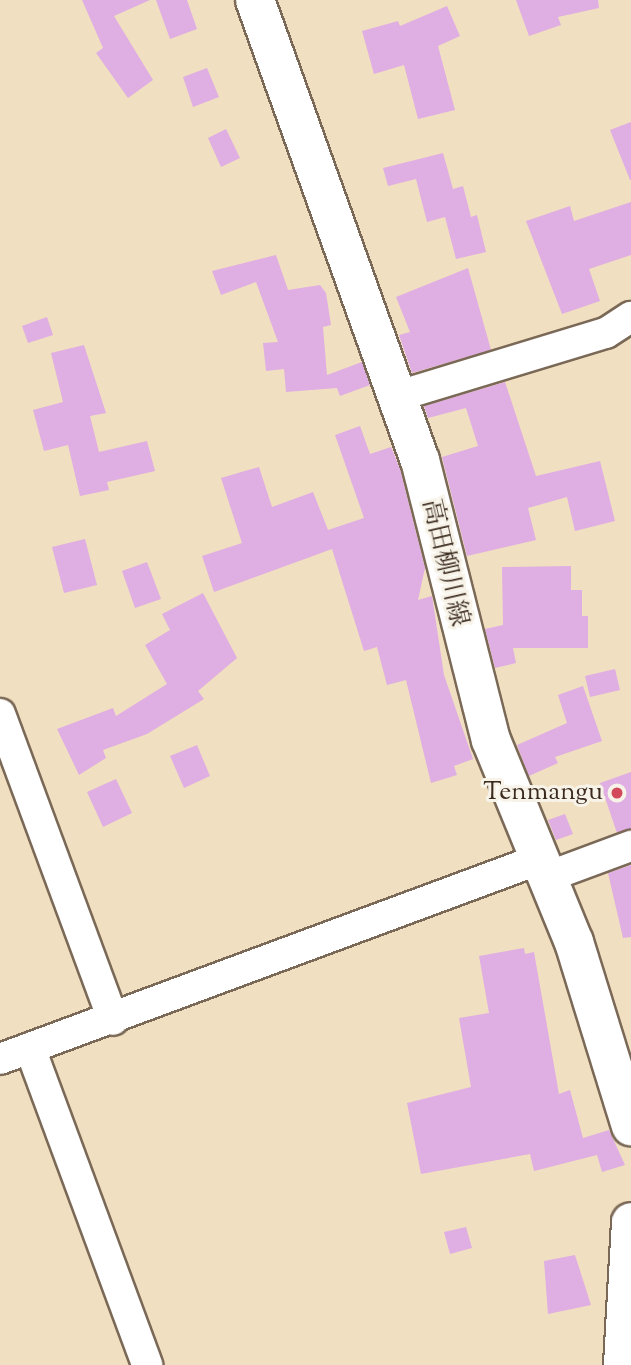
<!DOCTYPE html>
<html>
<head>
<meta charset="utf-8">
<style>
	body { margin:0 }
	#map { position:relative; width:631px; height:1365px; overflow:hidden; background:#f1dfc1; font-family:"Sorts Mill Goudy","Noto Serif JP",serif }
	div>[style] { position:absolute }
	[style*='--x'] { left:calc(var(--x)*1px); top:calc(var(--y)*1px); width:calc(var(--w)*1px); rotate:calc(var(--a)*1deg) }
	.building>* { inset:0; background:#dfaee2 }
	.roads { filter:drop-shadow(2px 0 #7b6957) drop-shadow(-2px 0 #7b6957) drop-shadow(0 2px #7b6957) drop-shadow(0 -2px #7b6957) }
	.minor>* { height:30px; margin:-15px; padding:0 15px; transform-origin:15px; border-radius:15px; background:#fff }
	.major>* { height:38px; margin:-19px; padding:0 19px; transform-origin:19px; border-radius:19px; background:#fff }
	.dots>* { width:19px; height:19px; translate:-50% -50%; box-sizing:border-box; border:4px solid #f7f3e8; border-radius:50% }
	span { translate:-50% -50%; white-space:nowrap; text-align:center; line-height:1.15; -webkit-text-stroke:6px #f7f3e8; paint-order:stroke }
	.street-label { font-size:26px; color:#3b2a1e }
	.poi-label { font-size:26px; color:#3b2a1e }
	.right { translate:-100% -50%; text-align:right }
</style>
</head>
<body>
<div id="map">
	<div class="building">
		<i style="clip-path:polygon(82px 0,150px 0,114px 16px,153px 80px,128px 98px,96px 53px,103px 48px)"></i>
		<i style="clip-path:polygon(156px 0,187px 0,197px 29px,170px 39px)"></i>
		<i style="clip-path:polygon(516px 0,598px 0,599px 8px,558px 17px,561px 25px,529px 36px)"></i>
		<i style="clip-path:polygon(447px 6px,460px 36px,438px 46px,455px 110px,418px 119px,404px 65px,374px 74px,362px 31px,398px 21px,400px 26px)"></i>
		<i style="clip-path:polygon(207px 68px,219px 97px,193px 107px,183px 77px)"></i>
		<i style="clip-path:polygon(631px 122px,631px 180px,630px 180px,610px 130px)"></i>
		<i style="clip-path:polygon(226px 129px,240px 158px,221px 167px,208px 138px)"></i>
		<i style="clip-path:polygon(443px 153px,453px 189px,463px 186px,471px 217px,477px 215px,486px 252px,456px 259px,445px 217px,427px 222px,416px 179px,388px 186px,383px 168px)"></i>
		<i style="clip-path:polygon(631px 202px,631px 255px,589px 269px,600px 301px,562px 314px,526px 221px,570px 206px,574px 221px)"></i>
		<i style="clip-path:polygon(276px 255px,288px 290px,320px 285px,326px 293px,331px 325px,323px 327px,327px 375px,362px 362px,370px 385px,340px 396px,337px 388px,286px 392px,284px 369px,266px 371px,263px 343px,278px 342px,256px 282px,221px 295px,212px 271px)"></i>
		<i style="clip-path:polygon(468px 268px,491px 350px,412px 373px,399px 335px,410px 332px,396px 297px)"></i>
		<i style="clip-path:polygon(47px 317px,53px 335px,28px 343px,22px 326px)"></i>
		<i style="clip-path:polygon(84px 345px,106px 413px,90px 416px,99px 452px,147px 441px,155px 471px,107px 482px,109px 490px,80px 496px,68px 445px,44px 451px,33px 410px,63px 402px,51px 353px)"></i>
		<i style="clip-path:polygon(505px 382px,536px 476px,600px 461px,615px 521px,575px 531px,567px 497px,528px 508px,536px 540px,467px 556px,442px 457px,478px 446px,466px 408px,428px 418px,424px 406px)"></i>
		<i style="clip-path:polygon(360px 426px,370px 454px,391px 447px,400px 469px,425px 568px,418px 600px,432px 596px,444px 675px,473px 759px,454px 766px,457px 775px,431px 783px,406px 680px,387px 685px,377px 647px,364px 651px,332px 549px,214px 592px,202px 556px,242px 543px,221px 478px,259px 467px,272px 507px,313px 492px,328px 530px,364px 518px,335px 435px)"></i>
		<i style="clip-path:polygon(85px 539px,97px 585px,64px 593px,52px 547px)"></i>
		<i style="clip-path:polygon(147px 562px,161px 599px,135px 608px,122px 571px)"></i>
		<i style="clip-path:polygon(571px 566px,571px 590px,582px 590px,582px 616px,588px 616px,588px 648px,513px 648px,516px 663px,495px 668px,485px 629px,503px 625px,502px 567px)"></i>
		<i style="clip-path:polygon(203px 593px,237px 658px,198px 691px,204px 699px,147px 734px,103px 750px,106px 758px,79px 775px,57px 729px,113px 708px,116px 716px,167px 684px,145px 645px,170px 630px,162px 614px)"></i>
		<i style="clip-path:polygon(615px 669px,620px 690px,590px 697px,585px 676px)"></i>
		<i style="clip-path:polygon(583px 686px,602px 741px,555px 757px,558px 763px,529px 776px,517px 745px,567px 723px,558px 695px)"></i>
		<i style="clip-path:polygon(197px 745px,210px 776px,184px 788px,170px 756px)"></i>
		<i style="clip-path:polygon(631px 772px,631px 829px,617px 833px,600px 783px)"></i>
		<i style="clip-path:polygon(116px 779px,132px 813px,103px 827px,87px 792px)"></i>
		<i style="clip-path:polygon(565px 814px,573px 834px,556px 840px,548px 820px)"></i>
		<i style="clip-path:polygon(631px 865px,631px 937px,623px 938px,608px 873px)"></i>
		<i style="clip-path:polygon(524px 948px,525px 954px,534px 952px,559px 1094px,570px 1090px,583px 1138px,609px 1130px,625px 1165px,602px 1172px,597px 1155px,534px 1171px,530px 1154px,421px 1174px,407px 1103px,471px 1087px,459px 1018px,489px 1013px,479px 956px)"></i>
		<i style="clip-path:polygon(466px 1227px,472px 1248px,450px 1254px,444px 1232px)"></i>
		<i style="clip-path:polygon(575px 1255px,591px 1305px,548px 1314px,544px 1261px)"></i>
	</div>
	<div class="roads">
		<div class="minor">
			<i style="--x:398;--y:396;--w:217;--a:-16.9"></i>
			<i style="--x:606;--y:333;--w:30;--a:-33"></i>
			<i style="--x:0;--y:714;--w:326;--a:69.7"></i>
			<i style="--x:547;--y:877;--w:90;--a:-20.3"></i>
			<i style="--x:30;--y:1048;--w:338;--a:69.7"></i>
			<i style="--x:0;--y:1059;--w:576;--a:-20.32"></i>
		</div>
		<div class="major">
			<i style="--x:255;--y:0;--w:489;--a:70.3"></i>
			<i style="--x:420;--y:460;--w:289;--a:75.8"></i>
			<i style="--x:491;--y:740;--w:218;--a:67.7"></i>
			<i style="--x:574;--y:942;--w:193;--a:72.8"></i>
			<i style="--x:623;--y:1365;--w:143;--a:-86.8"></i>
		</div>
	</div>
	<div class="dots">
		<i style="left:617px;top:793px;background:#d1495b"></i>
	</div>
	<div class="street-label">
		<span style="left:444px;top:563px;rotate:77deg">高田柳川線</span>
	</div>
	<div class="poi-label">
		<span class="right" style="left:603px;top:793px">Tenmangu</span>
	</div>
</div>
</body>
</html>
